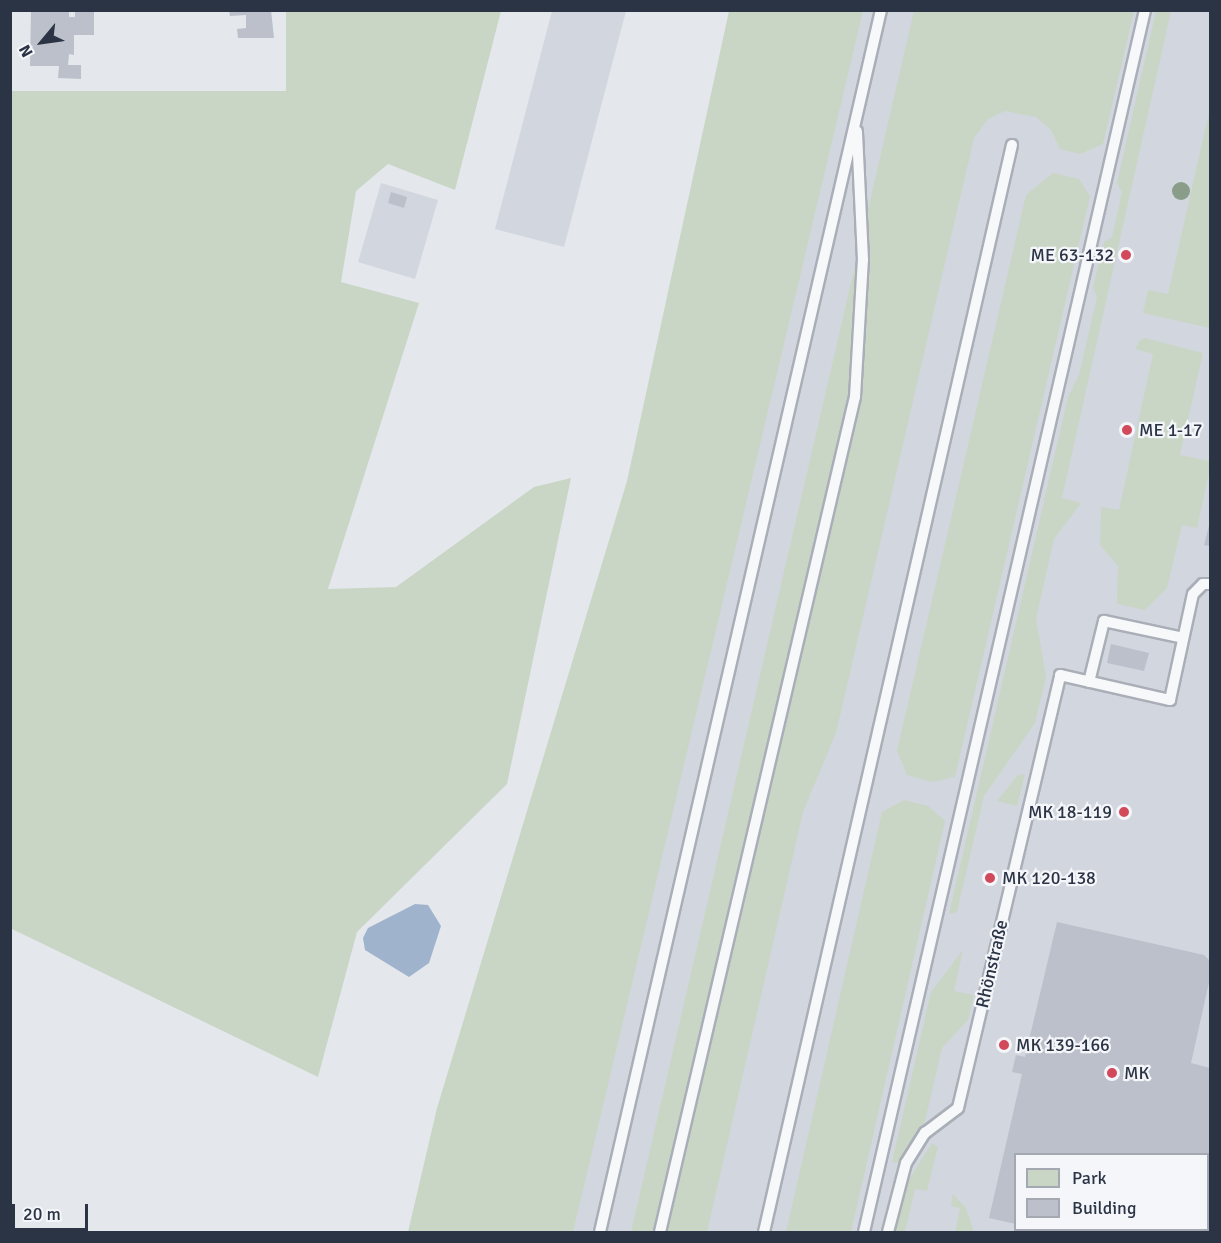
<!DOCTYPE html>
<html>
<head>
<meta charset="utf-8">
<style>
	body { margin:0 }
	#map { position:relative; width:1221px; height:1243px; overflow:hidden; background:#e4e7ec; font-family:Signika,sans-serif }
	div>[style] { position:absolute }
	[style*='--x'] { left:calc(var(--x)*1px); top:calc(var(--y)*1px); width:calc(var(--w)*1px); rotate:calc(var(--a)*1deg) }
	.built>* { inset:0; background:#d2d6de }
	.green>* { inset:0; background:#c9d6c5 }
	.water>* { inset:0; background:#9fb4cc }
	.building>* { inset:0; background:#bbc0ca }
	.roads { filter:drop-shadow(2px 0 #a9aeb7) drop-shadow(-2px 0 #a9aeb7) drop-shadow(0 2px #a9aeb7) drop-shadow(0 -2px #a9aeb7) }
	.lane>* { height:10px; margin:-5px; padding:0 5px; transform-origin:5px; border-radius:5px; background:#f7f8fa }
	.trees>* { width:18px; height:18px; margin:-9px; border-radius:50%; background:#899d89 }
	.dots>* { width:16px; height:16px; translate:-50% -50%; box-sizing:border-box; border:3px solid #f4f6f9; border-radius:50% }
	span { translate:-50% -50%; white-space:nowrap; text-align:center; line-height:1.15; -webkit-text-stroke:4.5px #f4f6f9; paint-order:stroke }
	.poi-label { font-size:18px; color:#2b3445 }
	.right { translate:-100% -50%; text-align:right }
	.left { translate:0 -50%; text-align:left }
	.street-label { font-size:18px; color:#2b3445 }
	.frame { position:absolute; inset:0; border:12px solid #2b3445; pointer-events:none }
	.legend { position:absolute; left:1014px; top:1153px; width:195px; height:78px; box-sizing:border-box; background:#f4f6f9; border:2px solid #a4a8b1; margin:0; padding:8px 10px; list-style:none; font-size:18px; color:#2b3445 }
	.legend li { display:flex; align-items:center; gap:12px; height:30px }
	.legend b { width:30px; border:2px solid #a4a8b1 }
	.north { position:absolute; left:12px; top:12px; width:60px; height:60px; -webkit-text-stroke:4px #f4f6f9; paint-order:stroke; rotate:241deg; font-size:16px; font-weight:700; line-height:24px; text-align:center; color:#2b3445 }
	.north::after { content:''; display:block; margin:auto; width:21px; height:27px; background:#2b3445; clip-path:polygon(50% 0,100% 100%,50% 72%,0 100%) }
	.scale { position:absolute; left:12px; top:1204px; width:76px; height:27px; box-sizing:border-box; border:3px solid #2b3445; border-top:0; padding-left:8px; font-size:18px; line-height:21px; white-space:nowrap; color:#2b3445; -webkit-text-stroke:4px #f4f6f9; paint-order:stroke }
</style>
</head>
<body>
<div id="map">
	<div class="built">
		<i style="clip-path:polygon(552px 11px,626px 11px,564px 247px,495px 229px)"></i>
		<i style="clip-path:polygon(evenodd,808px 11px,1210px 11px,1210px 1232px,517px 1232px,808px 11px,1016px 1154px,1208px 1154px,1208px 1230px,1016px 1230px,1016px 1154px)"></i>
		<i style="clip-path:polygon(381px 183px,438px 200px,415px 279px,358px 262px)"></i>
	</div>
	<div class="green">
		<i style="clip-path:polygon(286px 11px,501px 11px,455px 190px,388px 164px,356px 191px,341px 282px,419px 303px,328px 589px,396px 587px,534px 487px,571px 478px,507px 784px,357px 932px,318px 1077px,10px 928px,11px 91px,286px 91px)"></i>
		<i style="clip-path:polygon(729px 11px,863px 11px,573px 1232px,408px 1232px,437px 1108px,627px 481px)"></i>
		<i style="clip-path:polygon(914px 11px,1134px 11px,1103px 144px,1080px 154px,1060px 149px,1051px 130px,1036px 117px,1005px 111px,988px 119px,974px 138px,836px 733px,803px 812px,707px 1232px,631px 1232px)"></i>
		<i style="clip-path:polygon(1156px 11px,1171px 11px,1062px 498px,1081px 503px,1054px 539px,1036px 619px,1046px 677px,1035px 723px,984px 796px,957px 912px,949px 914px,1068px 397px,1079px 375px,1097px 297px,1093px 288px,1104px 242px,1112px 237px,1122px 192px,1117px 183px)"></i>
		<i style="clip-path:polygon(1210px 108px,1210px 328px,1143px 313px,1148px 290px,1168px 294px)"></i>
		<i style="clip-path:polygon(1053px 173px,1079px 179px,1090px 196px,955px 777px,932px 782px,907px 775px,897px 751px,1026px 195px)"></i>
		<i style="clip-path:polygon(1145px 338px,1203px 353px,1180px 455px,1210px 461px,1210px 468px,1197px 528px,1182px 525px,1167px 588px,1145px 610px,1117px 604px,1118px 566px,1100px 545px,1101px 507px,1119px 510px,1153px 354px,1135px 349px,1140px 340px)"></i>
		<i style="clip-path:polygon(1025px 774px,1017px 806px,997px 801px,1018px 775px)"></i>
		<i style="clip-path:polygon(904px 800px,928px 806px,945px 821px,851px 1232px,786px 1232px,882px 812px)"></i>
		<i style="clip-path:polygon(963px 950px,954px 991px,974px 995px,968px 1020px,942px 1048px,925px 1121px,898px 1163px,892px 1162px,931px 992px)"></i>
		<i style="clip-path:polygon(932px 1143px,938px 1147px,927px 1191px,915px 1189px,905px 1232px,894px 1232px,910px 1178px)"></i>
		<i style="clip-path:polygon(953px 1194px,966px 1208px,974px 1232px,955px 1232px,960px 1208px,951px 1206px)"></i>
	</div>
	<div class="water">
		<i style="clip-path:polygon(415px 904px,428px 905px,441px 926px,429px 963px,409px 977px,365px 950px,363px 938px,368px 928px)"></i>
	</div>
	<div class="building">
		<i style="clip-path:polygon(31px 10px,69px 10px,69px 17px,75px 17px,75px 10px,94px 10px,94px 35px,74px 35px,74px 55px,69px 54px,68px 65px,81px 65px,81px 79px,58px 78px,59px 66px,30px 66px)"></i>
		<i style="clip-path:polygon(229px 10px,271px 10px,274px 38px,238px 38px,237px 29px,246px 28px,246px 15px,230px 16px)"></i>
		<i style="clip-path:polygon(391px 192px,407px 197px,404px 208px,388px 203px)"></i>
		<i style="clip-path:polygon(1210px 522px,1210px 546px,1204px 545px)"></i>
		<i style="clip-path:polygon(1111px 644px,1149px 653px,1144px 671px,1107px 663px)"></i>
		<i style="clip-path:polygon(1057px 922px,1204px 955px,1210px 961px,1210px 978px,1191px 1063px,1210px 1068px,1210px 1208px,1208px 1154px,1016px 1154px,1016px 1224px,989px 1218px,1022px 1074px,1012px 1072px,1016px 1055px,1025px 1057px)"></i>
		<i style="clip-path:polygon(1044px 1230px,1153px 1230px,1152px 1232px)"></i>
	</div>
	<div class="roads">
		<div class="lane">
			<i style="--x:1089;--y:682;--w:63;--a:-76.2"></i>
			<i style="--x:1104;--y:621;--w:81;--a:12.1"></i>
			<i style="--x:600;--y:1232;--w:1254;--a:-77.05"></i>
			<i style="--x:660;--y:1232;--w:857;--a:-76.86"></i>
			<i style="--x:855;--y:397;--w:137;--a:-86.7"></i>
			<i style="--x:863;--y:260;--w:129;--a:-92.7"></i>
			<i style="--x:764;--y:1232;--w:1115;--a:-77.15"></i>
			<i style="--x:864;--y:1232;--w:1254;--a:-77.05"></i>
			<i style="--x:888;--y:1232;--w:71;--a:-75.4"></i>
			<i style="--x:906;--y:1163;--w:36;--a:-58"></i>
			<i style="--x:925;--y:1133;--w:41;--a:-37.1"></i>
			<i style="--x:958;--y:1108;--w:445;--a:-76.7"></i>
			<i style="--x:1060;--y:675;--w:113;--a:12.8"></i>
			<i style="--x:1170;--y:700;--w:108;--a:-77.8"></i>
			<i style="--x:1193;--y:594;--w:14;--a:-45"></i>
			<i style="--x:1203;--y:584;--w:7;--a:0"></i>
		</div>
	</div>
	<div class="trees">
		<i style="left:1181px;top:191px"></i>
	</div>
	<div class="dots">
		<i style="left:1126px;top:255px;background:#d1495b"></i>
		<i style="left:1127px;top:430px;background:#d1495b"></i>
		<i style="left:1124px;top:812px;background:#d1495b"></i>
		<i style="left:990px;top:878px;background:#d1495b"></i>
		<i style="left:1004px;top:1045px;background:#d1495b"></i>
		<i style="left:1112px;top:1073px;background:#d1495b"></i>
	</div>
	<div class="poi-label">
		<span class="right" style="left:1114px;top:255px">ME 63-132</span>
		<span class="left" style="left:1139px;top:430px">ME 1-17</span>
		<span class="right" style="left:1112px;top:812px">MK 18-119</span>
		<span class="left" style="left:1002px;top:878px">MK 120-138</span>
		<span class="left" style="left:1016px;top:1045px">MK 139-166</span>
		<span class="left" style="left:1124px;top:1073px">MK</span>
	</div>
	<div class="street-label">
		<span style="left:992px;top:964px;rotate:-77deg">Rhönstraße</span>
	</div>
	<div class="frame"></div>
	<ul class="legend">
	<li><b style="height:16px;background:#c9d6c5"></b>Park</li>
	<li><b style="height:16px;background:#bbc0ca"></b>Building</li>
	</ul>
	<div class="north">N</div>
	<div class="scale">20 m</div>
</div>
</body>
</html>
